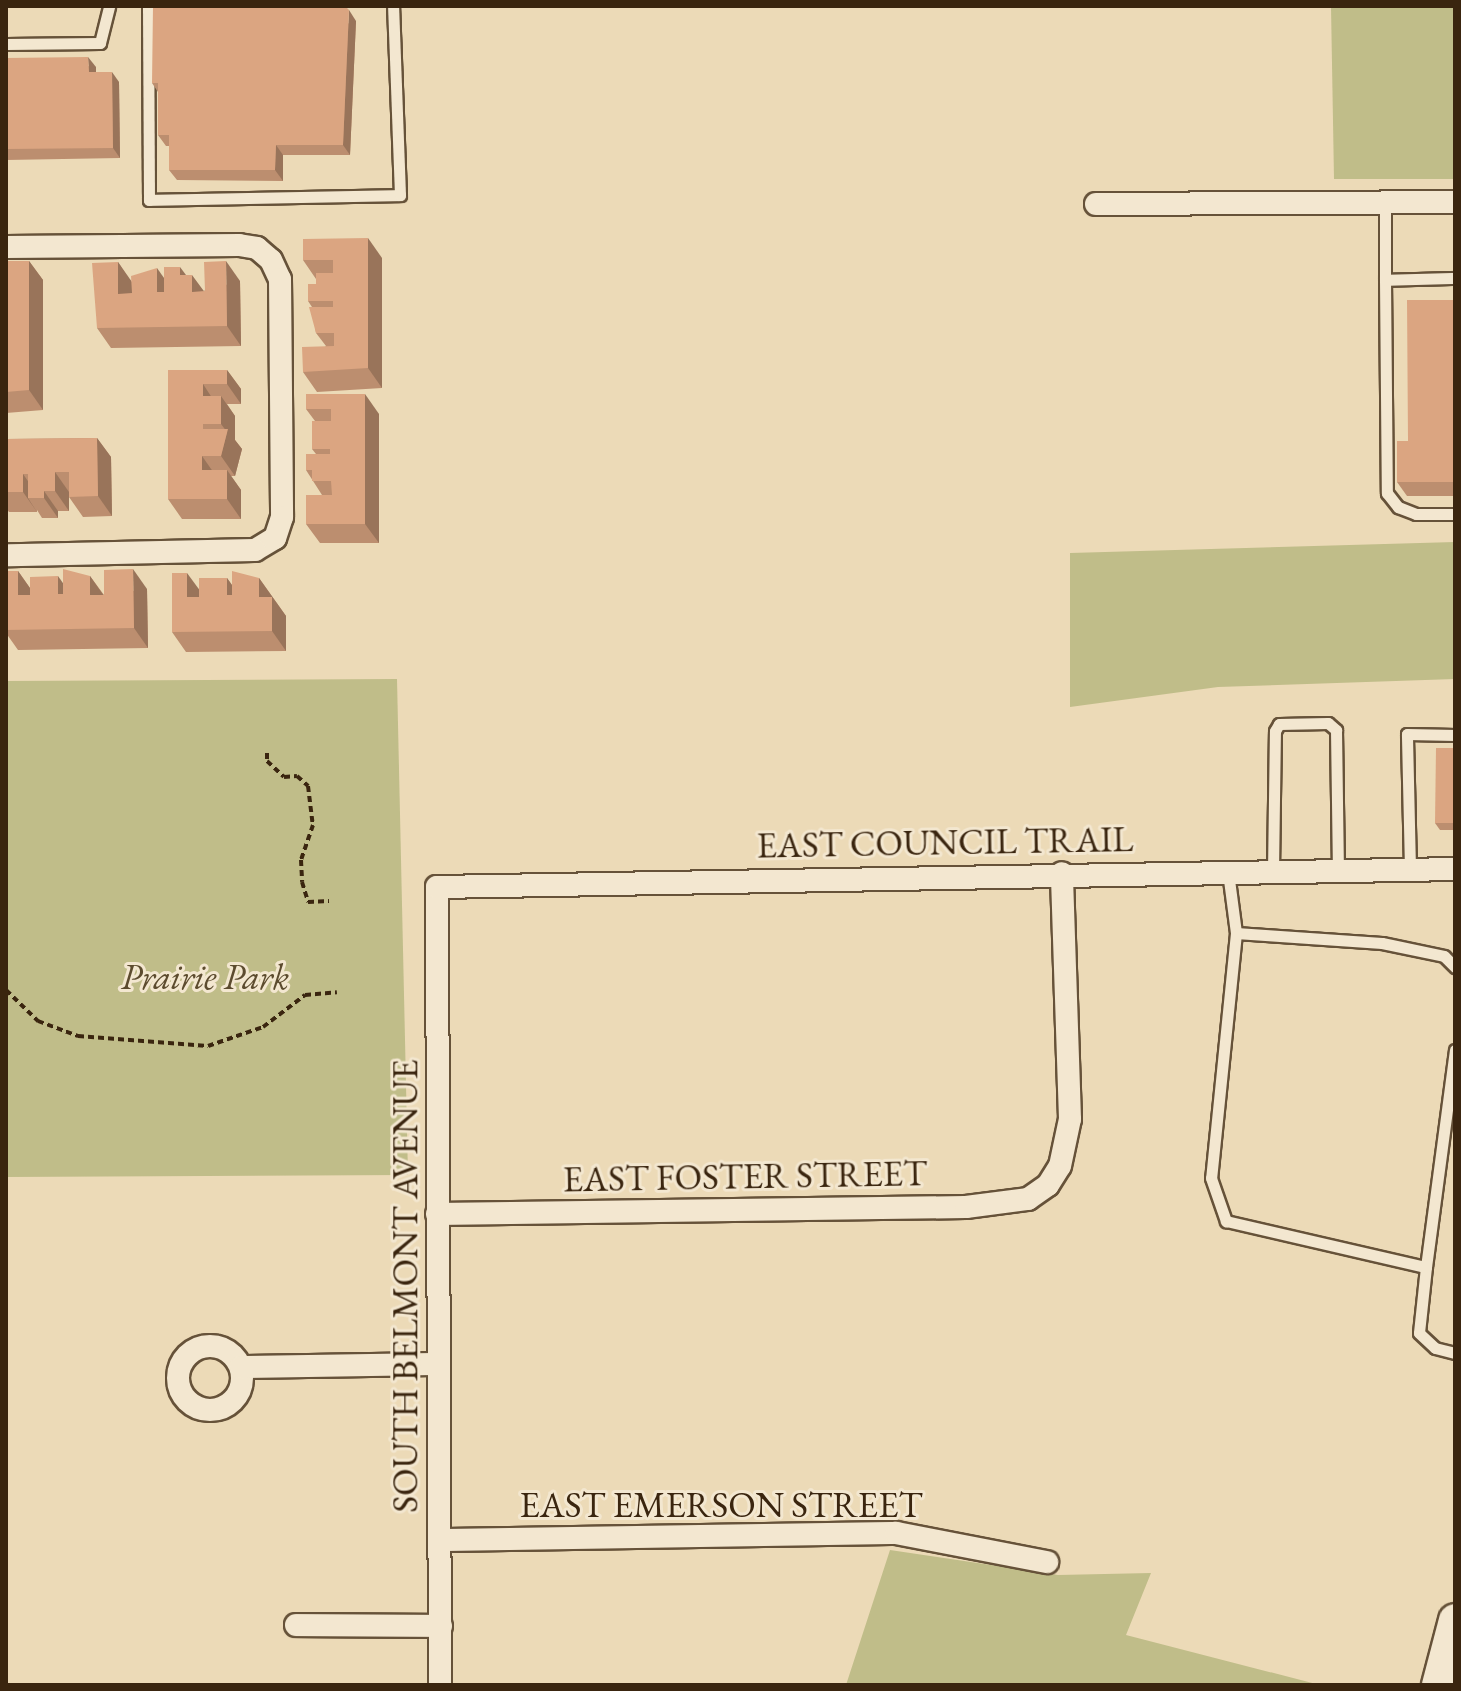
<!DOCTYPE html>
<html>
<head>
<meta charset="utf-8">
<style>
	body { margin:0 }
	#map { position:relative; width:1461px; height:1691px; overflow:hidden; background:#ecdab7; font-family:"EB Garamond",serif }
	div>[style] { position:absolute }
	[style*='--x'] { left:calc(var(--x)*1px); top:calc(var(--y)*1px); width:calc(var(--w)*1px); rotate:calc(var(--a)*1deg) }
	.green>* { inset:0; background:#c0bd89 }
	.path>* { height:4px; margin-top:-2px; transform-origin:0; background:repeating-linear-gradient(90deg,#3a250f 0 6px,transparent 0 10px) }
	.roads { filter:drop-shadow(2px 0 #665239) drop-shadow(-2px 0 #665239) drop-shadow(0 2px #665239) drop-shadow(0 -2px #665239) }
	.service>* { height:11px; margin:-5.5px; padding:0 5.5px; transform-origin:5.5px; border-radius:5.5px; background:#f3e7d0 }
	.minor>* { height:22px; margin:-11px; padding:0 11px; transform-origin:11px; border-radius:11px; background:#f3e7d0 }
	.minor>.ring { margin:-11px; padding:0; box-sizing:content-box; background:none; border:22px solid #f3e7d0; border-radius:50% }
	.secondary>* { height:32px; margin:-16px; padding:0 16px; transform-origin:16px; border-radius:16px; background:#f3e7d0 }
	.wall>* { inset:0; background:#bc8e6f }
	.shaded-wall>* { inset:0; background:#99745a }
	.building>* { inset:0; background:#dba581 }
	span { translate:-50% -50%; white-space:nowrap; text-align:center; line-height:1.15; -webkit-text-stroke:6px #f3e7d0; paint-order:stroke }
	.street-label { font-size:36px; color:#3a250f }
	.park-label { font-size:36px; color:#5c4b2e; font-style:italic }
	.frame { position:absolute; inset:0; border:8px solid #3a250f; pointer-events:none }
</style>
</head>
<body>
<div id="map">
	<div class="green">
		<i style="clip-path:polygon(1331px 6px,1455px 6px,1455px 179px,1334px 179px)"></i>
		<i style="clip-path:polygon(1455px 542px,1455px 679px,1218px 687px,1070px 707px,1070px 553px)"></i>
		<i style="clip-path:polygon(397px 679px,408px 1175px,6px 1177px,6px 681px)"></i>
		<i style="clip-path:polygon(890px 1550px,1058px 1575px,1151px 1573px,1126px 1635px,1320px 1685px,846px 1685px)"></i>
	</div>
	<div class="path">
		<i style="--x:267;--y:753;--w:8;--a:90"></i>
		<i style="--x:267;--y:761;--w:23;--a:43"></i>
		<i style="--x:284;--y:777;--w:13;--a:-4"></i>
		<i style="--x:297;--y:776;--w:15;--a:42"></i>
		<i style="--x:308;--y:786;--w:39;--a:83"></i>
		<i style="--x:313;--y:825;--w:37;--a:109"></i>
		<i style="--x:301;--y:860;--w:22;--a:87"></i>
		<i style="--x:302;--y:882;--w:21;--a:73"></i>
		<i style="--x:308;--y:902;--w:21;--a:-3"></i>
		<i style="--x:6;--y:990;--w:45;--a:44.1"></i>
		<i style="--x:38;--y:1021;--w:43;--a:20.6"></i>
		<i style="--x:78;--y:1036;--w:130;--a:4.4"></i>
		<i style="--x:208;--y:1046;--w:58;--a:-19.1"></i>
		<i style="--x:263;--y:1027;--w:53;--a:-37.3"></i>
		<i style="--x:305;--y:995;--w:32;--a:-5"></i>
	</div>
	<div class="roads">
		<div class="service">
			<i style="--x:148;--y:6;--w:194;--a:89.7"></i>
			<i style="--x:149;--y:200;--w:251;--a:-1.1"></i>
			<i style="--x:400;--y:195;--w:189;--a:-92.1"></i>
			<i style="--x:6;--y:44;--w:94;--a:-0.6"></i>
			<i style="--x:100;--y:43;--w:38;--a:-76"></i>
			<i style="--x:1455;--y:278;--w:70;--a:178.4"></i>
			<i style="--x:1385;--y:280;--w:213;--a:89.5"></i>
			<i style="--x:1387;--y:493;--w:18;--a:52"></i>
			<i style="--x:1398;--y:507;--w:19;--a:21"></i>
			<i style="--x:1416;--y:514;--w:39;--a:0"></i>
			<i style="--x:1385;--y:280;--w:77;--a:-90"></i>
			<i style="--x:1410;--y:869;--w:135;--a:-91.3"></i>
			<i style="--x:1407;--y:734;--w:48;--a:1.2"></i>
			<i style="--x:1273;--y:871;--w:140;--a:-89.2"></i>
			<i style="--x:1275;--y:731;--w:8;--a:-60"></i>
			<i style="--x:1279;--y:724;--w:49;--a:-1.2"></i>
			<i style="--x:1328;--y:723;--w:11;--a:41"></i>
			<i style="--x:1336;--y:730;--w:140;--a:89.2"></i>
			<i style="--x:1228;--y:872;--w:62;--a:82.5"></i>
			<i style="--x:1236;--y:933;--w:246;--a:95.8"></i>
			<i style="--x:1211;--y:1178;--w:46;--a:70.8"></i>
			<i style="--x:1226;--y:1221;--w:205;--a:13"></i>
			<i style="--x:1426;--y:1267;--w:66;--a:96.1"></i>
			<i style="--x:1419;--y:1333;--w:22;--a:43"></i>
			<i style="--x:1435;--y:1348;--w:21;--a:14"></i>
			<i style="--x:1236;--y:933;--w:146;--a:3.9"></i>
			<i style="--x:1382;--y:943;--w:63;--a:11.8"></i>
			<i style="--x:1444;--y:956;--w:16;--a:45"></i>
			<i style="--x:1426;--y:1267;--w:219;--a:-82.4"></i>
		</div>
		<div class="minor">
			<i style="--x:1096;--y:204;--w:359;--a:-0.3"></i>
			<i style="--x:6;--y:247;--w:233;--a:-0.5"></i>
			<i style="--x:239;--y:245;--w:18;--a:9"></i>
			<i style="--x:257;--y:248;--w:18;--a:41"></i>
			<i style="--x:271;--y:260;--w:21;--a:65"></i>
			<i style="--x:280;--y:279;--w:238;--a:89.5"></i>
			<i style="--x:282;--y:517;--w:22;--a:108"></i>
			<i style="--x:275;--y:538;--w:23;--a:149"></i>
			<i style="--x:255;--y:550;--w:249;--a:178.8"></i>
			<i style="--x:437;--y:1214;--w:529;--a:-0.76"></i>
			<i style="--x:966;--y:1207;--w:63;--a:-7.4"></i>
			<i style="--x:1028;--y:1199;--w:24;--a:-35"></i>
			<i style="--x:1048;--y:1185;--w:22;--a:-58"></i>
			<i style="--x:1060;--y:1166;--w:48;--a:-78"></i>
			<i style="--x:1070;--y:1119;--w:246;--a:-91.9"></i>
			<i class="ring" style="left:178px;top:1346px;width:42px;height:42px"></i>
			<i style="--x:241;--y:1367;--w:197;--a:-0.9"></i>
			<i style="--x:441;--y:1540;--w:455;--a:-0.9"></i>
			<i style="--x:896;--y:1533;--w:154;--a:10.9"></i>
			<i style="--x:296;--y:1625;--w:145;--a:0.4"></i>
			<i style="--x:440;--y:1685;--w:798;--a:-90.22"></i>
			<i style="--x:437;--y:887;--w:1018;--a:-1.01"></i>
		</div>
		<div class="secondary">
			<i style="--x:1438;--y:1685;--w:67;--a:-75.3"></i>
		</div>
	</div>
	<div class="wall">
		<i style="clip-path:polygon(356px 21px,350px 155px,283px 155px,283px 181px,177px 180px,169px 170px,169px 146px,166px 146px,158px 135px,158px 92px,152px 83px)"></i>
		<i style="clip-path:polygon(6px 58px,96px 67px,96px 72px,119px 82px,120px 158px,6px 160px)"></i>
		<i style="clip-path:polygon(382px 258px,382px 388px,317px 392px,303px 372px,326px 346px,316px 333px,312px 307px,308px 301px,316px 284px,316px 279px,303px 260px)"></i>
		<i style="clip-path:polygon(6px 261px,29px 261px,43px 280px,43px 410px,6px 413px)"></i>
		<i style="clip-path:polygon(118px 262px,131px 282px,186px 275px,203px 291px,240px 281px,241px 346px,111px 348px,97px 328px)"></i>
		<i style="clip-path:polygon(1455px 300px,1455px 496px,1407px 496px,1397px 482px,1408px 441px)"></i>
		<i style="clip-path:polygon(168px 370px,227px 370px,241px 389px,241px 404px,227px 404px,235px 416px,235px 440px,242px 449px,235px 476px,231px 476px,241px 490px,241px 519px,182px 519px,168px 499px)"></i>
		<i style="clip-path:polygon(306px 394px,379px 414px,379px 543px,320px 543px,306px 524px,322px 495px,306px 470px,316px 454px,312px 449px,315px 421px,306px 409px)"></i>
		<i style="clip-path:polygon(97px 438px,111px 457px,112px 516px,83px 517px,69px 497px,69px 492px,69px 511px,58px 511px,58px 518px,42px 518px,37px 510px,37px 512px,9px 512px,6px 508px,6px 439px)"></i>
		<i style="clip-path:polygon(6px 571px,18px 571px,30px 588px,63px 583px,90px 576px,104px 595px,147px 589px,148px 648px,18px 650px,6px 633px)"></i>
		<i style="clip-path:polygon(227px 578px,232px 585px,259px 578px,286px 616px,286px 651px,186px 652px,172px 632px,199px 590px)"></i>
		<i style="clip-path:polygon(1455px 748px,1455px 830px,1440px 830px,1435px 823px)"></i>
	</div>
	<div class="shaded-wall">
		<i style="clip-path:polygon(349px 10px,356px 21px,350px 155px,343px 145px)"></i>
		<i style="clip-path:polygon(88px 57px,96px 67px,96px 83px,89px 72px)"></i>
		<i style="clip-path:polygon(112px 72px,119px 82px,120px 158px,113px 148px)"></i>
		<i style="clip-path:polygon(276px 145px,283px 155px,283px 181px,275px 170px)"></i>
		<i style="clip-path:polygon(368px 238px,382px 258px,382px 388px,368px 368px)"></i>
		<i style="clip-path:polygon(29px 261px,43px 280px,43px 410px,29px 390px)"></i>
		<i style="clip-path:polygon(226px 261px,240px 281px,241px 346px,227px 326px)"></i>
		<i style="clip-path:polygon(118px 262px,132px 282px,132px 313px,118px 294px)"></i>
		<i style="clip-path:polygon(180px 267px,192px 283px,192px 275px,206px 294px,206px 312px,180px 275px)"></i>
		<i style="clip-path:polygon(157px 268px,171px 288px,171px 312px,157px 292px)"></i>
		<i style="clip-path:polygon(227px 370px,241px 389px,241px 404px,227px 384px)"></i>
		<i style="clip-path:polygon(203px 384px,216px 404px,203px 396px)"></i>
		<i style="clip-path:polygon(365px 394px,379px 414px,379px 543px,365px 524px)"></i>
		<i style="clip-path:polygon(221px 396px,235px 416px,235px 440px,242px 449px,235px 476px,221px 456px,227px 432px,221px 424px)"></i>
		<i style="clip-path:polygon(97px 438px,111px 457px,112px 516px,98px 496px)"></i>
		<i style="clip-path:polygon(202px 456px,216px 476px,202px 470px)"></i>
		<i style="clip-path:polygon(227px 470px,241px 490px,241px 519px,227px 499px)"></i>
		<i style="clip-path:polygon(55px 472px,69px 492px,69px 511px,55px 491px)"></i>
		<i style="clip-path:polygon(23px 474px,37px 494px,28px 498px,37px 512px,23px 492px)"></i>
		<i style="clip-path:polygon(44px 491px,58px 511px,58px 518px,44px 498px)"></i>
		<i style="clip-path:polygon(133px 569px,147px 589px,148px 648px,134px 628px)"></i>
		<i style="clip-path:polygon(18px 571px,32px 591px,32px 615px,18px 595px)"></i>
		<i style="clip-path:polygon(187px 573px,201px 592px,201px 616px,187px 597px)"></i>
		<i style="clip-path:polygon(58px 576px,72px 596px,58px 594px)"></i>
		<i style="clip-path:polygon(90px 576px,104px 596px,90px 595px)"></i>
		<i style="clip-path:polygon(227px 578px,241px 598px,227px 595px)"></i>
		<i style="clip-path:polygon(259px 578px,286px 616px,286px 651px,272px 631px,259px 597px)"></i>
	</div>
	<div class="building">
		<i style="clip-path:polygon(153px 6px,345px 6px,349px 10px,343px 145px,276px 145px,275px 170px,169px 170px,169px 135px,158px 135px,158px 83px,152px 83px)"></i>
		<i style="clip-path:polygon(88px 57px,89px 72px,112px 72px,113px 148px,6px 149px,6px 58px)"></i>
		<i style="clip-path:polygon(368px 238px,368px 368px,303px 372px,302px 347px,334px 346px,334px 333px,316px 333px,309px 307px,333px 307px,333px 301px,308px 301px,308px 284px,316px 284px,316px 273px,333px 273px,333px 260px,303px 260px,303px 239px)"></i>
		<i style="clip-path:polygon(6px 261px,29px 261px,29px 390px,6px 392px)"></i>
		<i style="clip-path:polygon(226px 261px,227px 326px,97px 328px,92px 263px,118px 262px,118px 294px,132px 293px,131px 276px,157px 268px,157px 292px,164px 292px,164px 267px,180px 267px,180px 275px,192px 275px,192px 292px,205px 291px,204px 262px)"></i>
		<i style="clip-path:polygon(1407px 300px,1455px 300px,1455px 482px,1397px 482px,1397px 441px,1408px 441px)"></i>
		<i style="clip-path:polygon(168px 370px,227px 370px,227px 384px,203px 384px,203px 396px,221px 396px,221px 424px,203px 424px,203px 429px,228px 429px,221px 456px,202px 456px,202px 470px,227px 470px,227px 499px,168px 499px)"></i>
		<i style="clip-path:polygon(306px 394px,365px 394px,365px 524px,306px 524px,306px 495px,332px 495px,331px 481px,312px 481px,312px 470px,306px 470px,306px 454px,330px 454px,330px 449px,312px 449px,312px 421px,331px 421px,331px 409px,306px 409px)"></i>
		<i style="clip-path:polygon(97px 438px,98px 496px,69px 497px,69px 472px,55px 472px,55px 491px,44px 491px,44px 498px,28px 498px,28px 474px,23px 474px,23px 492px,6px 492px,6px 439px)"></i>
		<i style="clip-path:polygon(63px 569px,90px 576px,90px 595px,104px 595px,104px 570px,133px 569px,134px 628px,6px 630px,6px 571px,18px 571px,18px 595px,30px 595px,30px 577px,58px 576px,58px 594px,63px 594px)"></i>
		<i style="clip-path:polygon(232px 571px,259px 578px,259px 597px,272px 597px,272px 631px,172px 632px,172px 573px,187px 573px,187px 597px,199px 597px,199px 578px,227px 578px,227px 595px,232px 595px)"></i>
		<i style="clip-path:polygon(1436px 748px,1455px 748px,1455px 823px,1435px 823px)"></i>
	</div>
	<div class="street-label">
		<span style="left:945px;top:842px;rotate:-1deg">EAST COUNCIL TRAIL</span>
		<span style="left:745px;top:1176px;rotate:-1deg">EAST FOSTER STREET</span>
		<span style="left:405px;top:1286px;rotate:-90deg">SOUTH BELMONT AVENUE</span>
		<span style="left:721px;top:1505px">EAST EMERSON STREET</span>
	</div>
	<div class="park-label">
		<span style="left:205px;top:977px">Prairie Park</span>
	</div>
	<div class="frame"></div>
</div>
</body>
</html>
